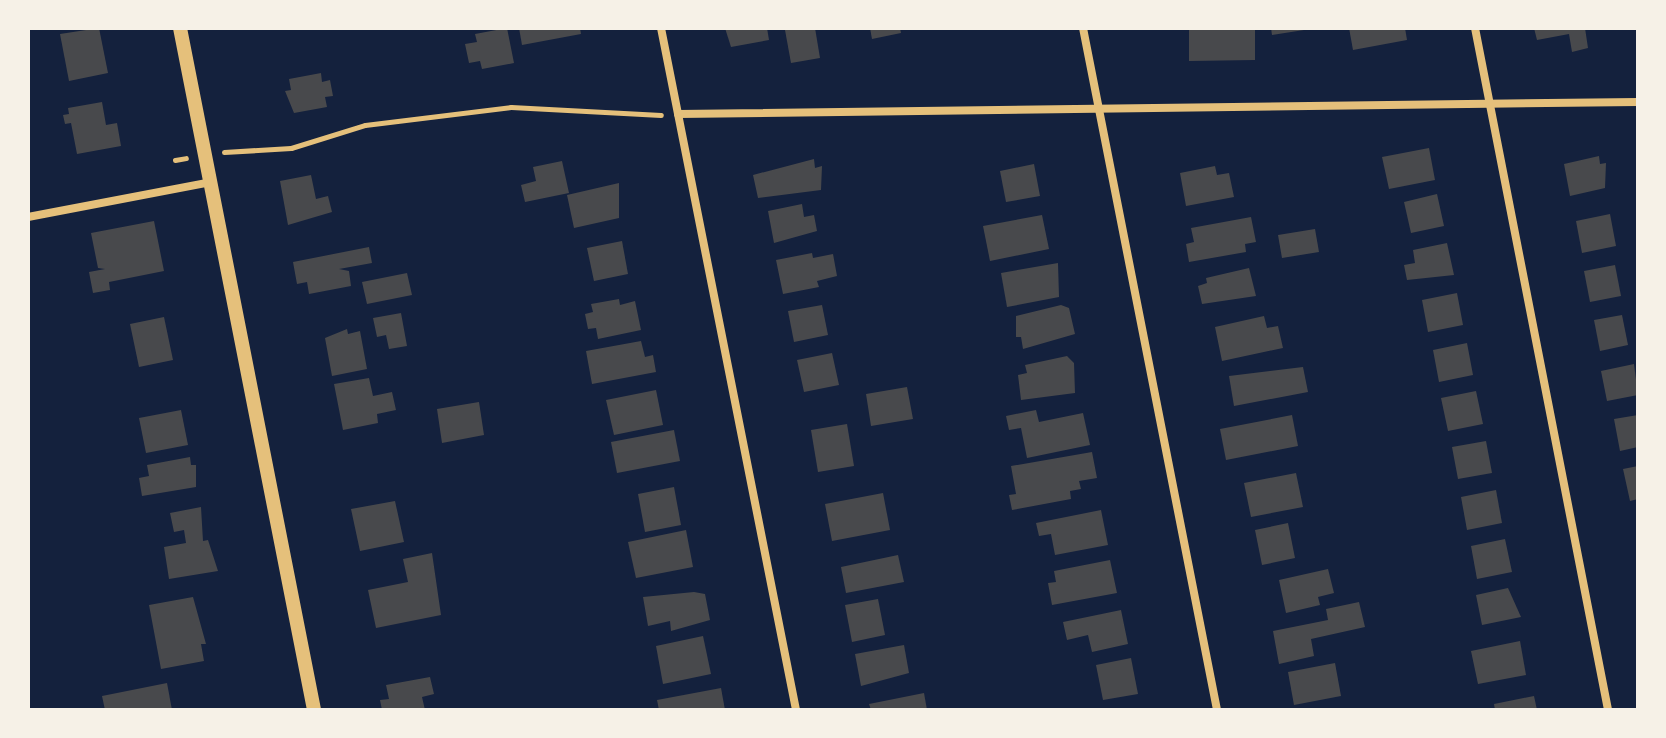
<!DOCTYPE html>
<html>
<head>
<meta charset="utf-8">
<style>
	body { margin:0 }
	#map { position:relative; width:1666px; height:738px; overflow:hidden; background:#14213d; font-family:"PT Sans",sans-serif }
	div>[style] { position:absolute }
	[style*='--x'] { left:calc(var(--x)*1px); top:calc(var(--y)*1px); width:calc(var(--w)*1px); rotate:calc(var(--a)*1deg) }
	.building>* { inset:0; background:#48494c }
	.path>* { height:5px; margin:-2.5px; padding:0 2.5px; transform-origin:2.5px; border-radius:2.5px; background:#e5c07b }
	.minor>* { height:8px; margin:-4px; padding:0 4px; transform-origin:4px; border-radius:4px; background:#e5c07b }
	.tertiary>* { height:14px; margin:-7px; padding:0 7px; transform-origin:7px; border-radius:7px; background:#e5c07b }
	span { translate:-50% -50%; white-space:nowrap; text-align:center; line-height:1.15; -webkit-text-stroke:8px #f6f1e7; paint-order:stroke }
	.frame { position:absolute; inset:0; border:30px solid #f6f1e7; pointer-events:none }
</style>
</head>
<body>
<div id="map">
	<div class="building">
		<i style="clip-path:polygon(99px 28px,108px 73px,69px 81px,60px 34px)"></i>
		<i style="clip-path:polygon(507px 28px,514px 63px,482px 69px,480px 61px,469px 63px,465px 44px,477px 42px,475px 34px)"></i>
		<i style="clip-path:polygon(519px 28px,580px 28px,581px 34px,522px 45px)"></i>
		<i style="clip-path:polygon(725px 28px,767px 28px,769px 40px,731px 47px)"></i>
		<i style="clip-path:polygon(815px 28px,820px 58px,791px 63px,785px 30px)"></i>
		<i style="clip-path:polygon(870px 28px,900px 28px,901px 33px,872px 39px)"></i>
		<i style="clip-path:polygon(1189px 28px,1255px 28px,1255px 60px,1189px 61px)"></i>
		<i style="clip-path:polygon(1271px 28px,1304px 28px,1304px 30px,1272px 35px)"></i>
		<i style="clip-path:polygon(1349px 28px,1405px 28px,1407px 40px,1353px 50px)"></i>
		<i style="clip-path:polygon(1534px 28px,1585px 28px,1588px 48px,1572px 52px,1569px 34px,1537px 40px)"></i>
		<i style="clip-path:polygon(321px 73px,322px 82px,330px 80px,333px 96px,325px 97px,327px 107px,294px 113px,285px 91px,291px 90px,289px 79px)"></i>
		<i style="clip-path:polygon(102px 102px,106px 125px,117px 123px,121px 146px,77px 154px,71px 123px,65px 124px,63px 115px,69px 114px,68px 108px)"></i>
		<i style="clip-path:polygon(1429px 148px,1435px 180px,1389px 189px,1382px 157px)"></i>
		<i style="clip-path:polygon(1599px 156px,1600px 164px,1606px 163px,1605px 188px,1570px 196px,1564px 164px)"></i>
		<i style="clip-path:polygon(814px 159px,815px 168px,822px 166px,821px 190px,758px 198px,753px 175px)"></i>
		<i style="clip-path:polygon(562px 161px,569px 193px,525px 202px,521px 185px,536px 181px,533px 167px)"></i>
		<i style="clip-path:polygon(1034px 164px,1040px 196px,1006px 202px,1000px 171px)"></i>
		<i style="clip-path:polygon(1215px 166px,1217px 175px,1229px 173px,1234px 197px,1186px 206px,1180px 173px)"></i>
		<i style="clip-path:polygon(311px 175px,316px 199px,328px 196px,332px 212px,288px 225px,280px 181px)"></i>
		<i style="clip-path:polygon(619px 183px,619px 218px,574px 228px,567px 195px)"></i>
		<i style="clip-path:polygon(1437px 194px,1444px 226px,1411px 233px,1404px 202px)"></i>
		<i style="clip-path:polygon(802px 204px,804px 217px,814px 215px,817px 231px,774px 243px,768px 211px)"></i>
		<i style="clip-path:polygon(1610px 214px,1616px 246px,1582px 253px,1576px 221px)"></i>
		<i style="clip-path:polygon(1042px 215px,1049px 249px,990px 261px,983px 226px)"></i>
		<i style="clip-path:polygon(1251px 217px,1256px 242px,1245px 244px,1246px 252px,1189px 262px,1186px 244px,1194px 242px,1191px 228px)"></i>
		<i style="clip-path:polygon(154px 221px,164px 271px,109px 282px,110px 290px,93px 293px,89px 272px,105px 269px,98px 268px,91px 233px)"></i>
		<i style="clip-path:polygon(1315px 229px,1319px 252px,1282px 258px,1278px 235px)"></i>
		<i style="clip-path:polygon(622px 241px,628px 274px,594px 281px,587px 248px)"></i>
		<i style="clip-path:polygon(1447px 243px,1454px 275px,1407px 280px,1404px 265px,1415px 263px,1413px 250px)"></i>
		<i style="clip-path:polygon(369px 247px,372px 263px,339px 269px,349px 271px,351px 286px,309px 294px,307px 282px,297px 284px,293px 262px)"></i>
		<i style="clip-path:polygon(812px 253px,813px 258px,833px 254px,837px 276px,817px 281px,819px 287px,783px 294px,776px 260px)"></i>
		<i style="clip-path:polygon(1058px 263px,1059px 297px,1007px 307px,1001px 273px)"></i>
		<i style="clip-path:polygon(1615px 265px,1621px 296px,1590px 302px,1584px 271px)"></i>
		<i style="clip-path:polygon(1249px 268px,1256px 296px,1202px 304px,1198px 286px,1207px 283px,1206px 278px)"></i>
		<i style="clip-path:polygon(407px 273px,412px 295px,367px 304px,362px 282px)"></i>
		<i style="clip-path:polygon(1457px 293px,1463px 325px,1428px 332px,1422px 300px)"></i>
		<i style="clip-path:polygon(619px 299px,620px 305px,635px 301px,641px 330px,598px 339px,596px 328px,588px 329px,585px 314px,593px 312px,591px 304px)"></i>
		<i style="clip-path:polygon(822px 305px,828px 335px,794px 342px,788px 311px)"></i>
		<i style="clip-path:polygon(1061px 305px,1069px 308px,1075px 334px,1023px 349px,1021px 337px,1016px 337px,1016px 316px)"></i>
		<i style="clip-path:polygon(401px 313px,407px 346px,389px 349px,386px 335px,377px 337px,373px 318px)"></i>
		<i style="clip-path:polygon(1622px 315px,1628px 345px,1600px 351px,1594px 320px)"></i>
		<i style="clip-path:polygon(1264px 316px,1267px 328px,1278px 326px,1283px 348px,1222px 361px,1215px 327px)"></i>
		<i style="clip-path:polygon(164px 317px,173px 360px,139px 367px,130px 324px)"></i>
		<i style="clip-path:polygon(347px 329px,348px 334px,360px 331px,367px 369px,332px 376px,325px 338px)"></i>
		<i style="clip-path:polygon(641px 341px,645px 357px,653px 355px,656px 372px,592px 384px,586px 351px)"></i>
		<i style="clip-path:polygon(1467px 343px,1473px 375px,1439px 382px,1433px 350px)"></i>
		<i style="clip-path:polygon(832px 353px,839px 385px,804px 392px,797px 360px)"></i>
		<i style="clip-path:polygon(1067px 356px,1074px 363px,1075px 393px,1021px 400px,1018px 375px,1027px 373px,1025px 365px)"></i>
		<i style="clip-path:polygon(1634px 364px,1638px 395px,1607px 401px,1601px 371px)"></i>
		<i style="clip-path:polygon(1303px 367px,1308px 392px,1234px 406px,1229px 376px)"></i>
		<i style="clip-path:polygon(369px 378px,373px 396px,392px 392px,396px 410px,377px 414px,378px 423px,343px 430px,334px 384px)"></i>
		<i style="clip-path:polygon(907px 387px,913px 419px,871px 426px,866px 394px)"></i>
		<i style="clip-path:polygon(656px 390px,663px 425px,614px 435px,606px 400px)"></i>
		<i style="clip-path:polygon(1476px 391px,1483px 424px,1448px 431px,1441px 398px)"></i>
		<i style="clip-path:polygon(479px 402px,484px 435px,442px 443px,437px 409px)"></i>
		<i style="clip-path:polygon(181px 410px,188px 445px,146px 453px,139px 418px)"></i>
		<i style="clip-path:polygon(1036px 410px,1039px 422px,1083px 413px,1090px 445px,1027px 458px,1021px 428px,1009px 430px,1006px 416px)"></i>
		<i style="clip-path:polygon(1292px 415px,1298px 446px,1226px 460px,1220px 429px)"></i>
		<i style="clip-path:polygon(1638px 415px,1638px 447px,1620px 451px,1614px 419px)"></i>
		<i style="clip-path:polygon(847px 424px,854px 466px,818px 472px,811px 430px)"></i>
		<i style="clip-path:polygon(674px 430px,680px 461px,617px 473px,611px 442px)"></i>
		<i style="clip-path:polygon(1486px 441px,1492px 473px,1458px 479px,1452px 447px)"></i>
		<i style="clip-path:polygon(1092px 452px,1097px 478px,1079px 481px,1081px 489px,1070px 491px,1071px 499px,1012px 510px,1009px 495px,1016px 494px,1011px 466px)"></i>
		<i style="clip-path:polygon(190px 457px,191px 465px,196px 465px,196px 487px,142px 496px,139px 478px,149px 476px,147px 465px)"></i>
		<i style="clip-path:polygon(1638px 466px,1638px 499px,1630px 501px,1623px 469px)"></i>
		<i style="clip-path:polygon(1296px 473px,1303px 507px,1251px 517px,1244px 483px)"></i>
		<i style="clip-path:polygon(674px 487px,681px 525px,645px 532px,638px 494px)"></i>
		<i style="clip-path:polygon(1496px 490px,1502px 523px,1467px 530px,1461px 497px)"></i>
		<i style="clip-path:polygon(883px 493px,890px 530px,832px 541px,825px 504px)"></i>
		<i style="clip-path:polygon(395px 501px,404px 542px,360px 551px,351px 509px)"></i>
		<i style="clip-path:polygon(201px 507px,203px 541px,208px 540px,218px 571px,169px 579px,164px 547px,186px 543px,184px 530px,174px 532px,170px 513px)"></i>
		<i style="clip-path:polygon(1101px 510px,1108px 545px,1055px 555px,1051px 534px,1039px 536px,1036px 523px)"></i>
		<i style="clip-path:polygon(1288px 523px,1295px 558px,1262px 565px,1255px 530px)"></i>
		<i style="clip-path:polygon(686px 530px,693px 567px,636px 578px,628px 542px)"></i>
		<i style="clip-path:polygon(1505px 539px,1512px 572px,1477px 579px,1471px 546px)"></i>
		<i style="clip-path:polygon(432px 553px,441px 615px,376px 628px,368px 590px,408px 582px,403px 559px)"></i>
		<i style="clip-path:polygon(898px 555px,904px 582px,846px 593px,841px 567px)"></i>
		<i style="clip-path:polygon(1110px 560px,1117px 593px,1052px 605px,1048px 583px,1056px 582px,1054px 571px)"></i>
		<i style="clip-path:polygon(1328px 569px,1334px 593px,1318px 597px,1320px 605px,1286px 613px,1279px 580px)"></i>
		<i style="clip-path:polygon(1508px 588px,1521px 617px,1482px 625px,1476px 595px)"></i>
		<i style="clip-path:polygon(694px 592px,705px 594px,710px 620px,671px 631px,670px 621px,648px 626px,643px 597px)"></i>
		<i style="clip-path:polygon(193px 597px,206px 644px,201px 644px,204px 661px,161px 669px,149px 605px)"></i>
		<i style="clip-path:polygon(878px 599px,885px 635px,852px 642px,845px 605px)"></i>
		<i style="clip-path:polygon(1359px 602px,1365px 627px,1311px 639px,1314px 656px,1279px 664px,1273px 631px,1328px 620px,1326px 609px)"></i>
		<i style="clip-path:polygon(1121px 610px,1128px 644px,1092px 652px,1088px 635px,1067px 640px,1063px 622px)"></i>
		<i style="clip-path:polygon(703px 636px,711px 674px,663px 684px,656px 646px)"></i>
		<i style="clip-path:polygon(1520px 641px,1526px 675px,1478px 684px,1471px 651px)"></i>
		<i style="clip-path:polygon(904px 645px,909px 673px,861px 686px,855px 654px)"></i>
		<i style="clip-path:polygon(1131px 658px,1138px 694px,1103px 700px,1096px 665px)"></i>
		<i style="clip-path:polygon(1335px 663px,1341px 696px,1294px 705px,1288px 672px)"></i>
		<i style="clip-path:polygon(430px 677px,434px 694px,422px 697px,425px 710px,382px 710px,380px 700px,389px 699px,386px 685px)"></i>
		<i style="clip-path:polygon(167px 683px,172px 710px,105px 710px,102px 696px)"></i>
		<i style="clip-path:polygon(721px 688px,725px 710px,659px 710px,657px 700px)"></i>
		<i style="clip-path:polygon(924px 693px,927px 710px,871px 710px,869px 704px)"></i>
		<i style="clip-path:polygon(1534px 696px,1537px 710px,1495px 710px,1494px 704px)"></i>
	</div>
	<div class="path">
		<i style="--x:224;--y:152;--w:67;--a:-3.4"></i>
		<i style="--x:291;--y:148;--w:77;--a:-17.3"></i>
		<i style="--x:365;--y:125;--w:147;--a:-7"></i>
		<i style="--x:511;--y:107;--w:150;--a:3.1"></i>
		<i style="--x:175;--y:160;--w:11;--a:-10"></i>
	</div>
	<div class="minor">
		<i style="--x:661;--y:28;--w:695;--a:78.8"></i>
		<i style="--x:1083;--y:28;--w:695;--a:78.88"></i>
		<i style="--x:1475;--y:28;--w:695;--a:78.96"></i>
		<i style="--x:678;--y:114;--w:960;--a:-0.72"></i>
		<i style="--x:28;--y:217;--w:186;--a:-10.8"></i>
	</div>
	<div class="tertiary">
		<i style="--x:180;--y:28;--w:695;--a:78.88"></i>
	</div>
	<div class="frame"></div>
</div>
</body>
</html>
